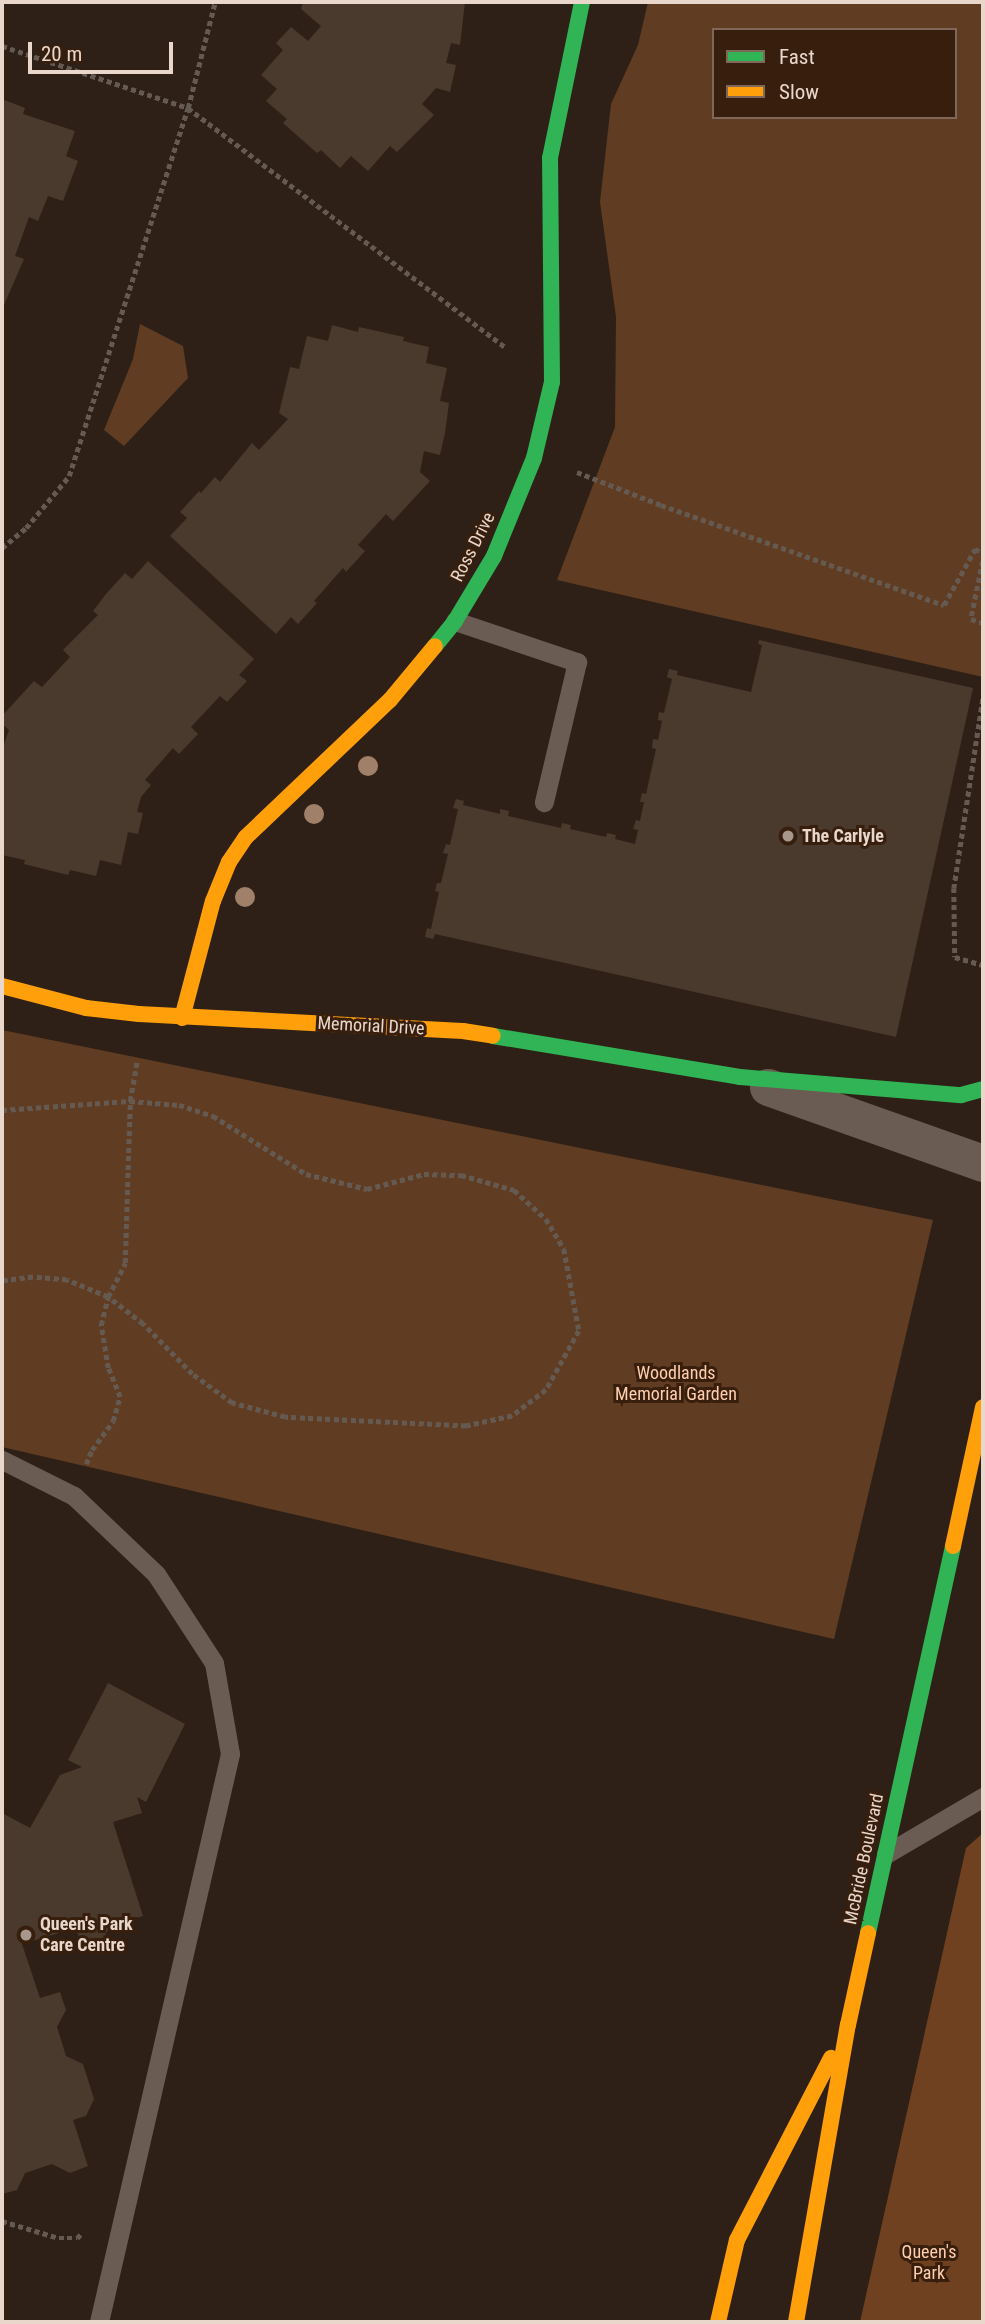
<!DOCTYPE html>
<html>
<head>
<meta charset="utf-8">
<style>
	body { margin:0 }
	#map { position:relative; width:985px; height:2324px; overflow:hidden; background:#2e2016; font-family:"Roboto Condensed",sans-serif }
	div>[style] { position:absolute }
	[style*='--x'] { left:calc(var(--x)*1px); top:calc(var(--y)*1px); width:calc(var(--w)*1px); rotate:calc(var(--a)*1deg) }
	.green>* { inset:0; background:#603c23 }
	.forest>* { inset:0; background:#6f4120 }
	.building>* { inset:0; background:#4a3a2e }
	.path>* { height:4.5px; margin-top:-2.25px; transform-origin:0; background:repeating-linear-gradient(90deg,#655a52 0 5px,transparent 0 8.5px) }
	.lane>* { height:19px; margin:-9.5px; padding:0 9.5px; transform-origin:9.5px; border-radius:9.5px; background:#6a5c53 }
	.street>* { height:37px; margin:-18.5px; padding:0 18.5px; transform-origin:18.5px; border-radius:18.5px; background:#6a5c53 }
	.fast>* { height:16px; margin:-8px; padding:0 8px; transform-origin:8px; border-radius:8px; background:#30b455 }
	.slow>* { height:16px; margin:-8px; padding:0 8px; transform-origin:8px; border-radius:8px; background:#ff9f0a }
	.trees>* { width:20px; height:20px; margin:-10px; border-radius:50%; background:#a1806a }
	.dots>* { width:19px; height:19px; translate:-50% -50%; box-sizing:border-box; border:4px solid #381e0c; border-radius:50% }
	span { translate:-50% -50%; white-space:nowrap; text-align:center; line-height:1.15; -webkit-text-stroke:6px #381e0c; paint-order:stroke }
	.street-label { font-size:18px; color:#e9d7cc }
	.poi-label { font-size:18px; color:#e9d7cc; font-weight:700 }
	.left { translate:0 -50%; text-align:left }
	.park-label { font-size:18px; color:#ffceaf }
	.frame { position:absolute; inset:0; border:4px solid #e9d7cc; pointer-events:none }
	.legend { position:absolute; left:712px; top:28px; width:245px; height:91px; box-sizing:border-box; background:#381e0c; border:2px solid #7f6859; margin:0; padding:9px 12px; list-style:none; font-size:21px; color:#e9d7cc }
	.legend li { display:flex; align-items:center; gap:14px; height:35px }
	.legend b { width:35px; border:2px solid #7f6859 }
	.scale { position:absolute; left:28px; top:42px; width:145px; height:32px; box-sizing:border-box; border:4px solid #e9d7cc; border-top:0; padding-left:9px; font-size:21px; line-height:24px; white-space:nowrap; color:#e9d7cc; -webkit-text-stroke:5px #381e0c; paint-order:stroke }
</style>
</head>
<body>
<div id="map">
	<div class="green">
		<i style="clip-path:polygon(evenodd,648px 2px,983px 2px,983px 677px,557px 580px,615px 427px,616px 317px,600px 202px,611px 104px,638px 45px,648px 2px,714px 30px,955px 30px,955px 117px,714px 117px,714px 30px)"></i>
		<i style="clip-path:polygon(140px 324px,183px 346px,188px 378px,124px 446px,104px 430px,133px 359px)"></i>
		<i style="clip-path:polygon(2px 1030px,933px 1220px,834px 1639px,2px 1447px)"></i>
	</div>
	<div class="forest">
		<i style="clip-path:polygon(983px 1833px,983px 2322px,860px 2322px,966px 1848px)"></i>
	</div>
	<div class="building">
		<i style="clip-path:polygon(303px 2px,465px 2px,460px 45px,451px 43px,446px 63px,456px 65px,450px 92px,436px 88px,422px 104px,434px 115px,397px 152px,390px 146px,368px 171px,351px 156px,340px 168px,321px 150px,317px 153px,283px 123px,287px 119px,266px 101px,277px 89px,261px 75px,283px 50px,276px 43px,291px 27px,308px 41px,321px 26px,301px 9px)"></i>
		<i style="clip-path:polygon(2px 99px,25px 108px,23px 114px,75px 131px,66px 156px,78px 161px,63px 201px,48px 196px,38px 221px,29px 217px,15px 256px,24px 259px,4px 305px)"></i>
		<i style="clip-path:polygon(332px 325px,358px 332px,359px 327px,404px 337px,403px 341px,429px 347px,426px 363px,447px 368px,440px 401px,449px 403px,445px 433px,440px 455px,424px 451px,420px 472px,430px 481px,393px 521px,386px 514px,358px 545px,365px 551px,346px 572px,343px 568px,314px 601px,317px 603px,298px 624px,291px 617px,276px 634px,170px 536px,187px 518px,180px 512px,199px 491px,201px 493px,215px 477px,220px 482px,252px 443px,259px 450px,288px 419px,279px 413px,290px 367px,299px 369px,307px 336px,328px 341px)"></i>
		<i style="clip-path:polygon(148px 561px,254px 659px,239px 675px,247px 681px,227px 702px,220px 696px,191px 727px,198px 734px,179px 754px,173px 748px,145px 780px,151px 785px,141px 797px,137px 812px,143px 813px,138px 834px,128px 832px,121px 865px,100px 860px,96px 876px,70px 870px,68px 875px,24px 864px,25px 860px,2px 855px,2px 750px,9px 730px,2px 724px,2px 716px,34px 681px,42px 687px,70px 657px,63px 650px,98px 615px,93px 611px,106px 594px,125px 573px,132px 579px)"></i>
		<i style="clip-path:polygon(759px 640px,973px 688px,896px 1037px,435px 934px,433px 939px,425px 937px,427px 928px,431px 929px,439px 892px,435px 891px,437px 883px,441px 883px,448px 854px,443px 853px,446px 844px,450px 845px,458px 809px,453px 808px,456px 799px,464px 801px,463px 805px,500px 814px,500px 809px,509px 811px,508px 816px,561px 828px,562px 823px,571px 825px,570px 829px,606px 837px,607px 833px,616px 835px,615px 839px,635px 844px,638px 830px,633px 829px,636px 820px,640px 821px,644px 802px,640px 802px,642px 793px,646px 794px,656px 749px,652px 748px,653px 739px,658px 740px,662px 721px,658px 720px,659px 712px,664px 713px,672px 679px,667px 677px,669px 669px,678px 671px,677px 675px,751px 692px,762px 645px,758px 644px)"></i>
		<i style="clip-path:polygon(108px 1683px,185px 1724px,146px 1802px,137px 1797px,142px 1813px,113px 1822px,143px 1916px,110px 1926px,101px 1943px,83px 1949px,76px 1928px,22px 1944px,40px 1998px,60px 1992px,66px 2010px,57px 2027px,66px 2056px,83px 2064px,94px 2099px,86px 2116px,73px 2120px,88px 2166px,70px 2173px,52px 2164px,25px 2173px,17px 2190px,2px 2194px,2px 1813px,30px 1828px,60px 1775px,82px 1767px,68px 1760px)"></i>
	</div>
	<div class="path">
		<i style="--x:2;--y:46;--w:196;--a:18.4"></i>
		<i style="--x:188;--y:108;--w:398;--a:37"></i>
		<i style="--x:577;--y:472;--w:90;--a:21.4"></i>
		<i style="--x:661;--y:505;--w:300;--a:19.5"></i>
		<i style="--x:944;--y:605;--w:64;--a:-61"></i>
		<i style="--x:975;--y:549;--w:9;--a:27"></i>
		<i style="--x:2;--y:548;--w:31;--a:-40"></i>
		<i style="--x:26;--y:528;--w:67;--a:-50.4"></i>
		<i style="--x:69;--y:476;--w:387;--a:-72.1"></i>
		<i style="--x:188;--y:108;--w:109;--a:-75.7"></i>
		<i style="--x:983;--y:561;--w:59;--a:101.7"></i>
		<i style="--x:971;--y:619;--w:13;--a:18"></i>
		<i style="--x:983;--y:699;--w:191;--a:98.7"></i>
		<i style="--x:954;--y:888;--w:69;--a:89.2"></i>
		<i style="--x:955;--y:957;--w:29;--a:16"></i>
		<i style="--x:2;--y:1110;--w:128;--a:-4"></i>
		<i style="--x:130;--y:1101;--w:49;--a:4.7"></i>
		<i style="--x:179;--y:1105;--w:36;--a:18"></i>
		<i style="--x:213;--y:1116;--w:110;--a:31.9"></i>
		<i style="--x:306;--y:1174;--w:63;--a:13.8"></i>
		<i style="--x:367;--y:1189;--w:59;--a:-14.7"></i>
		<i style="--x:424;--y:1174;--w:37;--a:2"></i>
		<i style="--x:461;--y:1175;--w:55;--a:15.8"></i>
		<i style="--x:514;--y:1190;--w:43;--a:42.2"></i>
		<i style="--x:546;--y:1219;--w:35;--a:59"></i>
		<i style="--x:564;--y:1249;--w:83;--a:79.6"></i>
		<i style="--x:579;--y:1331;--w:68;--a:119.2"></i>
		<i style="--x:546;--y:1390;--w:43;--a:142.6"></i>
		<i style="--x:512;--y:1416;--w:47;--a:167.7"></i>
		<i style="--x:466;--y:1426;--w:181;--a:-177.2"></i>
		<i style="--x:285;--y:1417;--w:55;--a:-165.2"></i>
		<i style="--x:232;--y:1403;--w:49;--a:-144.1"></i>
		<i style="--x:192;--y:1374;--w:70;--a:-134.4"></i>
		<i style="--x:143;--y:1324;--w:44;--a:-142.4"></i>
		<i style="--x:108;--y:1297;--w:44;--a:-157.5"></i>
		<i style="--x:67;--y:1280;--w:34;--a:-175"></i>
		<i style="--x:33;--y:1277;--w:31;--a:173"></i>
		<i style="--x:86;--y:1464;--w:15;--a:-67"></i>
		<i style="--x:92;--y:1450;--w:36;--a:-54"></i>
		<i style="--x:113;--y:1421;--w:25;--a:-74"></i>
		<i style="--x:120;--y:1397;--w:31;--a:-112"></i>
		<i style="--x:108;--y:1368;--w:44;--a:-99.2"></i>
		<i style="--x:101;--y:1325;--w:29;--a:-76"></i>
		<i style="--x:108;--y:1297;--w:38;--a:-63"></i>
		<i style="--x:125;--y:1263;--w:162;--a:-88.2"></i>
		<i style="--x:130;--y:1101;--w:41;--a:-80.1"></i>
		<i style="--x:2;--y:2221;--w:59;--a:16.6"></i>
		<i style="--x:59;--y:2238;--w:18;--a:0"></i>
		<i style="--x:77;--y:2238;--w:8;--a:-45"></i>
	</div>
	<div class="lane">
		<i style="--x:455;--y:621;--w:129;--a:18.6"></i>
		<i style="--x:577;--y:662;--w:144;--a:103.3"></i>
		<i style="--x:2;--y:1460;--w:80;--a:26.6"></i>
		<i style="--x:74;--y:1496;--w:113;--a:43.6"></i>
		<i style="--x:156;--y:1574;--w:106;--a:56.9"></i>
		<i style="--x:214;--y:1663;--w:92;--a:80"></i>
		<i style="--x:230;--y:1754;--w:583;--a:102.99"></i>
		<i style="--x:886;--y:1854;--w:113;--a:-30.4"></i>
	</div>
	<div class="street">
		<i style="--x:768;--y:1087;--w:228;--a:19.5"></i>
	</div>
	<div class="fast">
		<i style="--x:435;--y:646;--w:32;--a:-51"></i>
		<i style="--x:455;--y:621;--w:76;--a:-59"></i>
		<i style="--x:494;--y:556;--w:106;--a:-67.8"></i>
		<i style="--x:534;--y:458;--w:78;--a:-76.7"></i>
		<i style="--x:552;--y:382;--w:224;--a:-90.5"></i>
		<i style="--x:550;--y:158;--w:159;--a:-78.4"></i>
		<i style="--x:493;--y:1036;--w:250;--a:9.4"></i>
		<i style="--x:740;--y:1077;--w:222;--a:4.7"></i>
		<i style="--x:961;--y:1095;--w:23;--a:-15"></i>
		<i style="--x:868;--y:1933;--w:396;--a:-77.6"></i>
	</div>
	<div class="slow">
		<i style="--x:2;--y:986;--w:87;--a:14.7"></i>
		<i style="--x:86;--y:1008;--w:53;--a:6.5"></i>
		<i style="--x:139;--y:1014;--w:324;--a:3"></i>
		<i style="--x:463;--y:1031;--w:30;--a:9"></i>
		<i style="--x:182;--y:1018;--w:121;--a:-75.2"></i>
		<i style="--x:213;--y:901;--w:42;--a:-67.7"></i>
		<i style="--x:229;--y:862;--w:30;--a:-56"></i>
		<i style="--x:246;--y:837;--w:199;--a:-43.6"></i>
		<i style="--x:390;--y:700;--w:70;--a:-50.2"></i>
		<i style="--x:953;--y:1546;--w:142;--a:-77.8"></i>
		<i style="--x:718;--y:2322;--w:84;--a:-77"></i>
		<i style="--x:737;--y:2240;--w:205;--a:-62.7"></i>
		<i style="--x:796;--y:2322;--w:302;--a:-80.1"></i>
		<i style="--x:848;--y:2025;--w:94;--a:-77.7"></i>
	</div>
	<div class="trees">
		<i style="left:368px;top:766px"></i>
		<i style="left:314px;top:814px"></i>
		<i style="left:245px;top:897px"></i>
	</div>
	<div class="dots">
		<i style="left:788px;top:836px;background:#a8978c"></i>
		<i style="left:26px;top:1935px;background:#a8978c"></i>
	</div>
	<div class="street-label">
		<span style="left:473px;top:547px;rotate:-63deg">Ross Drive</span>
		<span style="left:371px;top:1026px;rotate:3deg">Memorial Drive</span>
		<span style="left:864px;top:1859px;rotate:-78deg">McBride Boulevard</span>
	</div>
	<div class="poi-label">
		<span class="left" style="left:802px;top:836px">The Carlyle</span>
		<span class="left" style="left:40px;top:1935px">Queen's Park<br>Care Centre</span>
	</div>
	<div class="park-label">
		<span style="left:676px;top:1384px">Woodlands<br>Memorial Garden</span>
		<span style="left:929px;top:2263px">Queen's<br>Park</span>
	</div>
	<div class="frame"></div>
	<ul class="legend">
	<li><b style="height:9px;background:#30b455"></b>Fast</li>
	<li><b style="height:9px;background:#ff9f0a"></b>Slow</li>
	</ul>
	<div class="scale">20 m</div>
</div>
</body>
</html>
